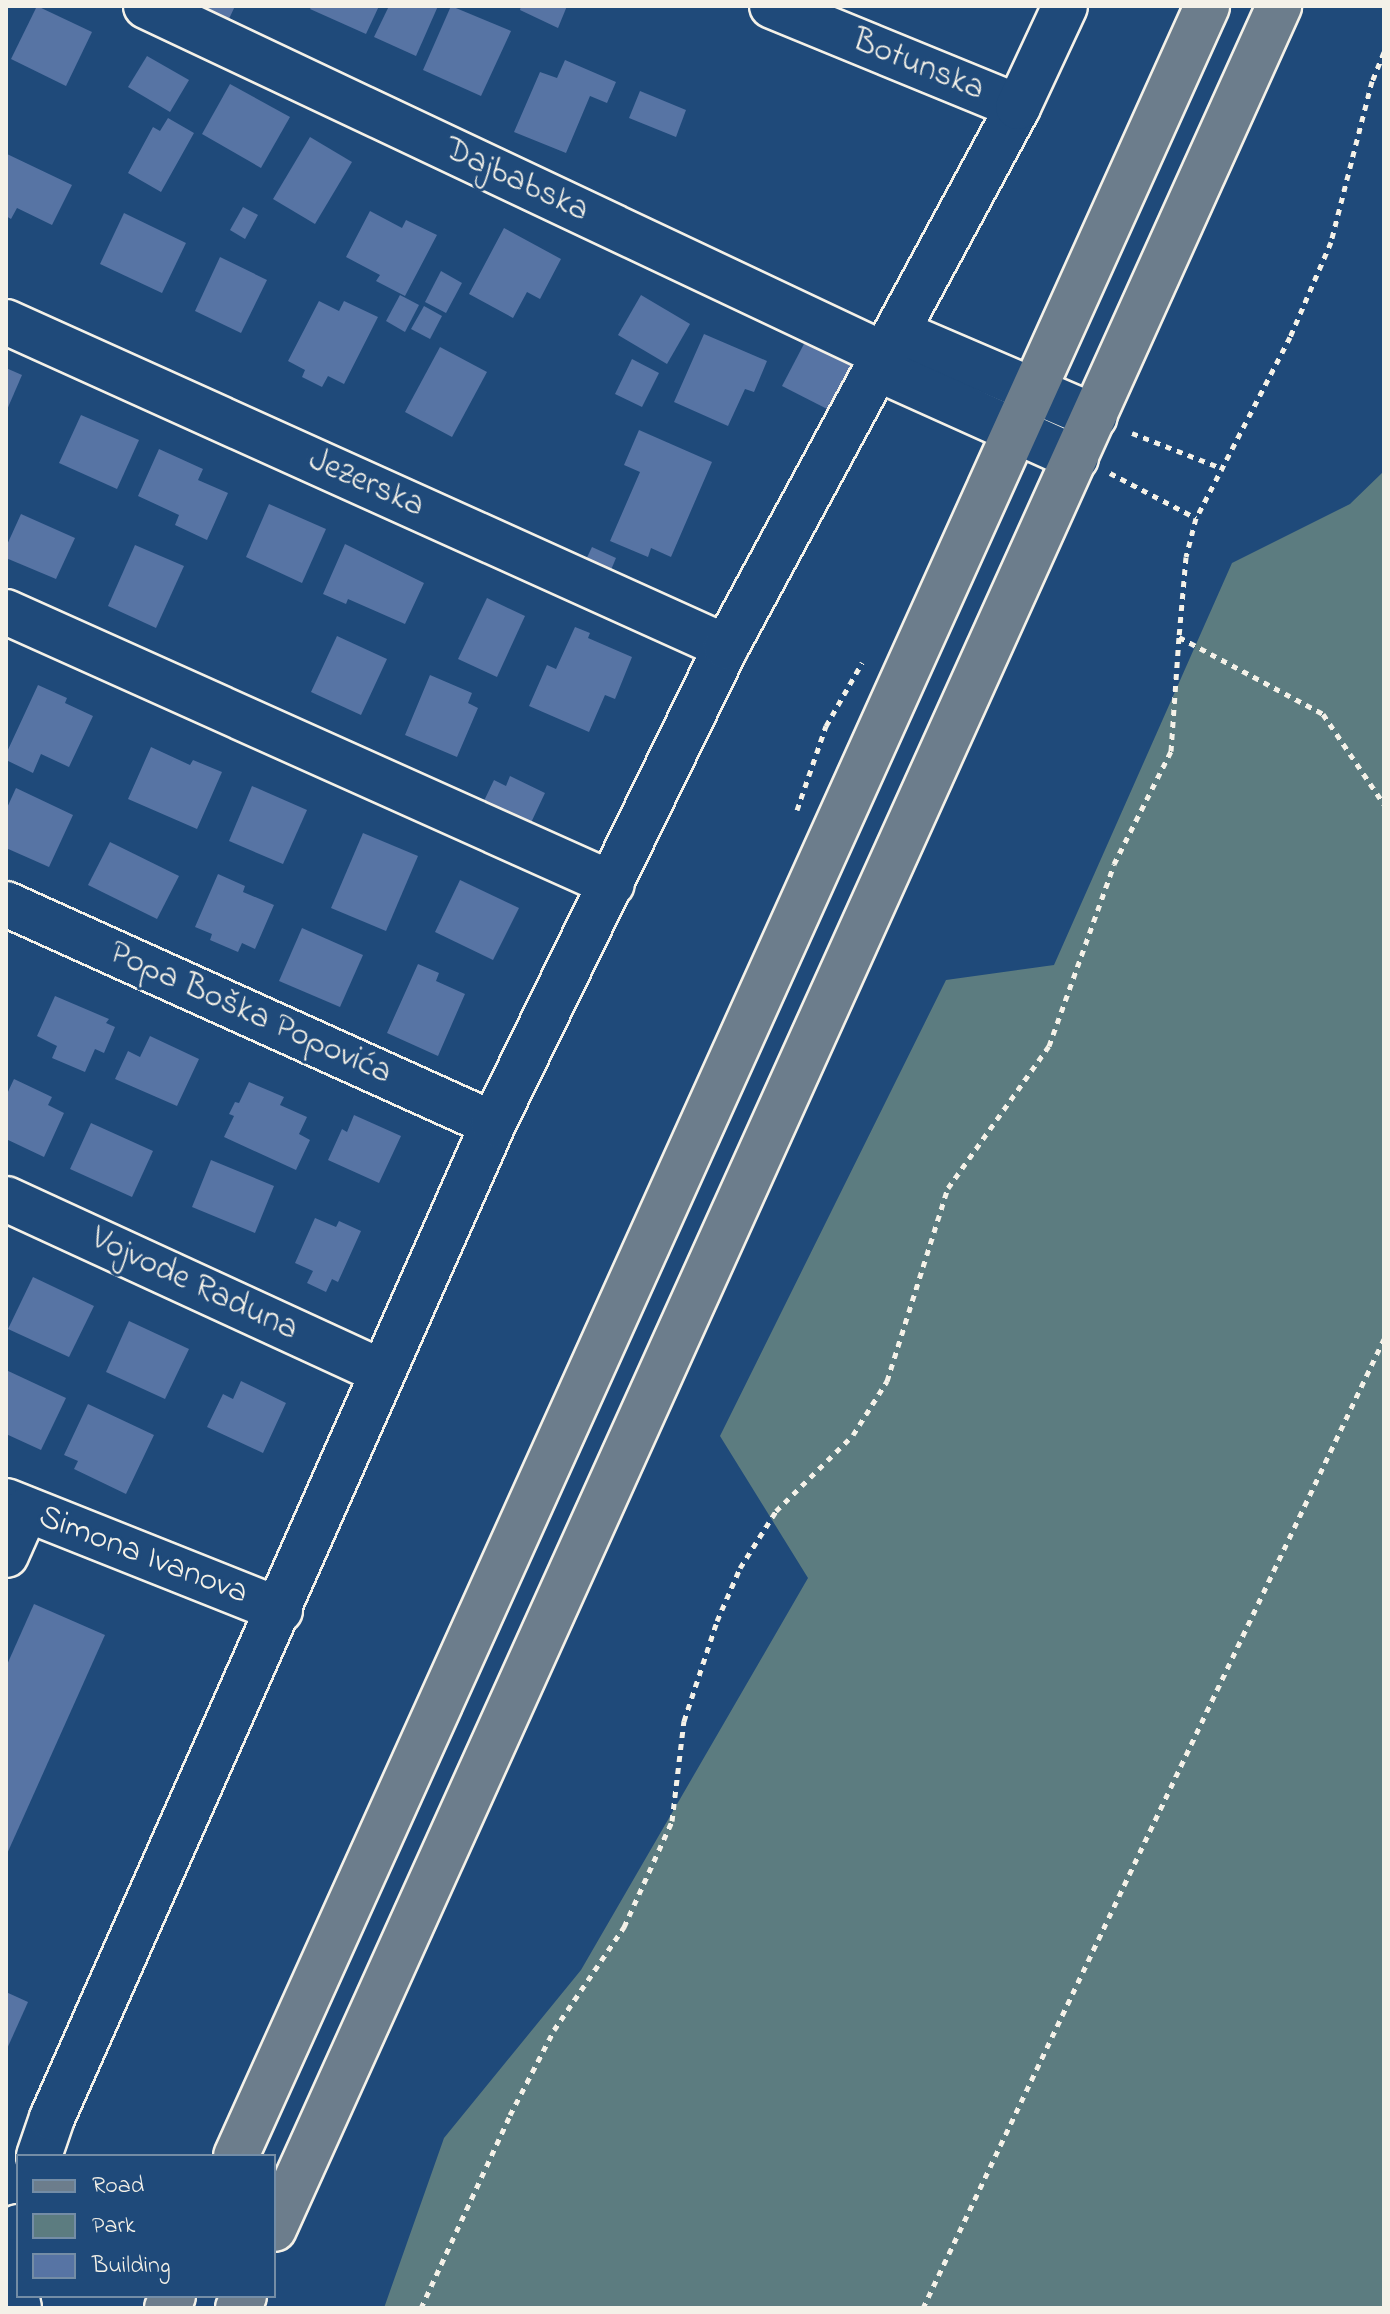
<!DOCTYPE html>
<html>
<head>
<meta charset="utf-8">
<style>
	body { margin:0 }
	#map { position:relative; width:1390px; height:2314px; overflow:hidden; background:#1f4a7a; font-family:"Indie Flower",sans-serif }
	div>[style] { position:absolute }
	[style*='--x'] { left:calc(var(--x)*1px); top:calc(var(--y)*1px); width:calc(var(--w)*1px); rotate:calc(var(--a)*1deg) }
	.green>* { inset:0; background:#5c7c80 }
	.building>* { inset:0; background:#5774a4 }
	.path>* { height:5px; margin-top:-2.5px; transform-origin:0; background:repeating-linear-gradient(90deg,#f4f1e8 0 6px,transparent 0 12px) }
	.roads { filter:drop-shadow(2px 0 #f4f1e8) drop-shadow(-2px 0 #f4f1e8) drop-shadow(0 2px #f4f1e8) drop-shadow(0 -2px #f4f1e8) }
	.minor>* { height:44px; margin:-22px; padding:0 22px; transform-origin:22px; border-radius:22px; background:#1f4a7a }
	.major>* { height:44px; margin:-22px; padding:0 22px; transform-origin:22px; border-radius:22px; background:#6c7d8c }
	span { translate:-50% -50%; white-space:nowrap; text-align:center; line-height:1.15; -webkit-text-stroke:6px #1f4a7a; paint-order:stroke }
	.street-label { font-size:34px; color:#f4f1e8 }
	.frame { position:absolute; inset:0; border:8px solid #f4f1e8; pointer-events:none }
	.legend { position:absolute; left:16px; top:2154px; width:260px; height:144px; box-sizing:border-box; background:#1f4a7a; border:2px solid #748da6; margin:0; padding:10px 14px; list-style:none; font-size:24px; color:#f4f1e8 }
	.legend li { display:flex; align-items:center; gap:16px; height:40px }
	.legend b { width:40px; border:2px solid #748da6 }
</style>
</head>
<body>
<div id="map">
	<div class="green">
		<i style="clip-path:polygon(1384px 471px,1384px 2308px,384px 2308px,444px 2138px,581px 1970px,808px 1578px,720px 1436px,946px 980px,1054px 965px,1232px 563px,1350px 504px)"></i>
	</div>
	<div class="building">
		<i style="clip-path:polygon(37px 6px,92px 32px,66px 86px,11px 59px)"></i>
		<i style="clip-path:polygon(197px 6px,235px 6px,221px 36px)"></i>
		<i style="clip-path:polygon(312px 6px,379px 6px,366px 34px,310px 9px)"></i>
		<i style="clip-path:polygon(389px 6px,438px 6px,416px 56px,374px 37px)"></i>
		<i style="clip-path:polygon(451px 6px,511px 31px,481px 96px,423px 70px)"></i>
		<i style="clip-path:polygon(521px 6px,567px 6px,558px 28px,520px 10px)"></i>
		<i style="clip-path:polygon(147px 56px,189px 80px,170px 112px,128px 87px)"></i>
		<i style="clip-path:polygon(565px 60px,616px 82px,607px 103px,590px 96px,566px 153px,514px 132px,540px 72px,557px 78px)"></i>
		<i style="clip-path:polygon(230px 84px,290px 117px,261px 168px,202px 134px)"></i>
		<i style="clip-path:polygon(640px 91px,686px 110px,676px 137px,629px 118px)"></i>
		<i style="clip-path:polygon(168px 118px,194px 133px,161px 192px,128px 173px,153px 127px,160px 131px)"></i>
		<i style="clip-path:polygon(310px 137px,352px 162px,315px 224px,273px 199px)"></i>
		<i style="clip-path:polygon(7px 154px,72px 185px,52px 225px,17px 208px,11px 219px,6px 216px)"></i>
		<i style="clip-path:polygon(243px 207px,258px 215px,245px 239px,230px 230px)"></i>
		<i style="clip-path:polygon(370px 211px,402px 228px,406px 220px,437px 235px,405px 296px,376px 281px,380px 275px,346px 257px)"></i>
		<i style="clip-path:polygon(124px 213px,186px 243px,162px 293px,100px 264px)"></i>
		<i style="clip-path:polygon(504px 228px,561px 259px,540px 299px,527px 292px,513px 318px,469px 294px)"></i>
		<i style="clip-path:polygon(220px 257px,267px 280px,241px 333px,195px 311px)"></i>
		<i style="clip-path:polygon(441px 271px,462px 283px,446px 313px,425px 302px)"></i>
		<i style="clip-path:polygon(400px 295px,419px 305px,405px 332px,386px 321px)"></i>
		<i style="clip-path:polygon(641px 295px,690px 324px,667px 364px,618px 335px)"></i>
		<i style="clip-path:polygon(319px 301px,339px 311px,344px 301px,378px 317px,344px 384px,328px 376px,322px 387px,302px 377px,305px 370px,288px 361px)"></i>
		<i style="clip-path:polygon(424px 306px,442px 316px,430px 339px,411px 329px)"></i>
		<i style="clip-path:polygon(704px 334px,767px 361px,754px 392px,745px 389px,728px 426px,674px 402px)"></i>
		<i style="clip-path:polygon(805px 342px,854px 367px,831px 411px,782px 386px)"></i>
		<i style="clip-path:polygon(440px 347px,487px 372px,452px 437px,405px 412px)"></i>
		<i style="clip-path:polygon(632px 359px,659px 373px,642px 407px,615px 394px)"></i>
		<i style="clip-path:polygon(6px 368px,22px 375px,6px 412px)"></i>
		<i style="clip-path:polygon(81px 415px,139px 440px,117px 489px,59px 463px)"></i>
		<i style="clip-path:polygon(639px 430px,712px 462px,671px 557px,651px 548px,648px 557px,610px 541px,640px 472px,624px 465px)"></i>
		<i style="clip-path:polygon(159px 449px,203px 469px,198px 480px,228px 493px,207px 540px,175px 525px,179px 515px,138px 496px)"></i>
		<i style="clip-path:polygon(269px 504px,326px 529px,302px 583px,246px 557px)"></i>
		<i style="clip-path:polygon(21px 514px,75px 538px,56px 579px,6px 558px,6px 547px)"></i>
		<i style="clip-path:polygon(345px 544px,424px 583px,405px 624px,348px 599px,346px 604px,323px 594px)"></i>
		<i style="clip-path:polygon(135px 545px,184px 566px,156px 628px,108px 606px)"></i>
		<i style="clip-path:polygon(592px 547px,616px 558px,608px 577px,583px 566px)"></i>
		<i style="clip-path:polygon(487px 598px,525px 616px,497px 677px,458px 659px)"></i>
		<i style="clip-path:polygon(575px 627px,590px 633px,588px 638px,632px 657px,615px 699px,605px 695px,589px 732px,529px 706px,547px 665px,556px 669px)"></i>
		<i style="clip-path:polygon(337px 636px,387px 659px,361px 715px,311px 692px)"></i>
		<i style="clip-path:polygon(430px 675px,472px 693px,468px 703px,478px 708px,457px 757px,405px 735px)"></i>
		<i style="clip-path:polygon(38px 685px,67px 698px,65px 703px,93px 716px,69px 767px,41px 754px,33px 773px,6px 760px,6px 754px)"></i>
		<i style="clip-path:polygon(151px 747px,190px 765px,193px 760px,222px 772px,197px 829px,128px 799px)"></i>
		<i style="clip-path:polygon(510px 776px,545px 793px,529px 827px,482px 805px,494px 780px,506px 786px)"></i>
		<i style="clip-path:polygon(252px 786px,307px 810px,283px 864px,229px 841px)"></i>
		<i style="clip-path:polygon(16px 788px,73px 815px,49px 867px,6px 848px,6px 810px)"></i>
		<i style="clip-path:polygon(363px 833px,418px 856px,386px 931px,331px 908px)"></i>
		<i style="clip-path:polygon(110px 842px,179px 876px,157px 919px,88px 885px)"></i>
		<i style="clip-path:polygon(218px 874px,245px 886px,243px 892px,274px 905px,255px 949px,242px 943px,238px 952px,210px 940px,212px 934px,195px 927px)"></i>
		<i style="clip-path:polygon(460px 880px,519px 908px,493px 960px,435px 932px)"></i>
		<i style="clip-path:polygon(302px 928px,363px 955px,340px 1007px,279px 981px)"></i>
		<i style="clip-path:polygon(418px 964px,439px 973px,436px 981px,465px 994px,438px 1056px,387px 1033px)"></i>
		<i style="clip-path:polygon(55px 996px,109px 1019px,106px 1023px,115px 1027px,104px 1053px,95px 1049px,85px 1072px,52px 1058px,57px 1046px,37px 1036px)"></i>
		<i style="clip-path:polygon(150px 1036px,199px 1059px,177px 1106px,115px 1079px,128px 1051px,140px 1057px)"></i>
		<i style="clip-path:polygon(14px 1079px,52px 1097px,48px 1105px,64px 1113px,44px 1157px,6px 1139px,6px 1096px)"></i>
		<i style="clip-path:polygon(249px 1082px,284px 1097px,280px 1105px,307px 1117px,299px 1134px,310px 1140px,296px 1170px,224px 1137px,234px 1116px,229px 1114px,235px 1102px,239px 1103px)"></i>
		<i style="clip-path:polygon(354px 1115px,401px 1136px,379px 1183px,328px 1160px,342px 1129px,347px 1132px)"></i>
		<i style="clip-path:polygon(91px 1123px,153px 1151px,132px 1197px,70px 1169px)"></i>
		<i style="clip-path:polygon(211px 1160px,274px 1186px,255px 1233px,192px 1207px)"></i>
		<i style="clip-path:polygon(315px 1218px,336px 1227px,339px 1221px,361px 1231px,338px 1282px,332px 1279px,326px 1292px,307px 1283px,313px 1271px,295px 1263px)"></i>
		<i style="clip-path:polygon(33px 1277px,94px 1306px,69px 1357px,8px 1329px)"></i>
		<i style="clip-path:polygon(129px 1321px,189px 1349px,165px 1399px,106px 1372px)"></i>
		<i style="clip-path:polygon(6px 1370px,66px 1398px,41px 1450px,6px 1434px)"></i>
		<i style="clip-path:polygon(241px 1381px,286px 1403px,263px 1453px,207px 1427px,223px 1394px,233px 1399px)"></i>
		<i style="clip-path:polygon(88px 1404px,154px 1435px,126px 1494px,74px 1469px,78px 1461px,64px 1455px)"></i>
		<i style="clip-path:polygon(34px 1604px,105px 1635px,6px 1856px,6px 1667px)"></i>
		<i style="clip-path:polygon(6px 1992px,28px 2002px,6px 2051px)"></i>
	</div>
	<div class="path">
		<i style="--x:1384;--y:52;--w:31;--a:112"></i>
		<i style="--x:1372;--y:81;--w:166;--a:104.3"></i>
		<i style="--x:1331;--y:242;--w:103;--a:113.3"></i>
		<i style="--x:1290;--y:337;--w:204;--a:117.4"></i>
		<i style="--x:1196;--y:518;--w:40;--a:104.4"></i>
		<i style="--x:1186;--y:557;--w:80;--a:95"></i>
		<i style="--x:1179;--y:637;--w:163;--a:28.1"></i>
		<i style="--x:1323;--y:714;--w:109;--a:55.9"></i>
		<i style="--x:1132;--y:433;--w:99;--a:21.4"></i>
		<i style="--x:1110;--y:473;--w:97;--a:27.6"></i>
		<i style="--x:797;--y:810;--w:89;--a:-71"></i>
		<i style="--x:826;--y:726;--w:73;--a:-60.3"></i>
		<i style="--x:421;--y:2308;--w:213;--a:-65.2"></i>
		<i style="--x:510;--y:2115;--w:96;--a:-62.6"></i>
		<i style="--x:554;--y:2030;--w:125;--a:-55.8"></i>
		<i style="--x:624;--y:1927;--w:116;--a:-65.6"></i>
		<i style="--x:672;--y:1821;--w:101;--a:-83.2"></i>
		<i style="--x:684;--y:1721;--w:105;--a:-71.7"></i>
		<i style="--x:717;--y:1621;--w:58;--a:-66.5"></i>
		<i style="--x:740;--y:1568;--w:67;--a:-57.7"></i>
		<i style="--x:776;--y:1511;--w:108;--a:-44.6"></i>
		<i style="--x:853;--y:1435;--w:64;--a:-57.8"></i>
		<i style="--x:887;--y:1381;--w:202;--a:-72.5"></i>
		<i style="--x:948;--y:1188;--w:174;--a:-54.6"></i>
		<i style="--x:1049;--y:1046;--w:193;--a:-70.3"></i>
		<i style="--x:1114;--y:864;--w:127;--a:-63.2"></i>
		<i style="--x:1171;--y:751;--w:114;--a:-86"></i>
		<i style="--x:923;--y:2308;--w:1073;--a:-64.56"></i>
	</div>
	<div class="roads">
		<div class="minor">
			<i style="--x:146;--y:6;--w:817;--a:25.28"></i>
			<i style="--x:772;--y:6;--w:266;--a:22.3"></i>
			<i style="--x:6;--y:322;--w:790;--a:24.29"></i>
			<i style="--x:897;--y:332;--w:215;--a:23.2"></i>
			<i style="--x:878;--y:369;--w:217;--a:24.2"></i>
			<i style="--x:6;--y:612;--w:664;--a:24.17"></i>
			<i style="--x:6;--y:904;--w:534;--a:24.31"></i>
			<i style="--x:6;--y:1199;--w:414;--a:24.7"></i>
			<i style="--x:6;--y:1501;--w:295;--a:21.7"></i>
			<i style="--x:6;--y:1555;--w:49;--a:-66"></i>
			<i style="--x:39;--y:2156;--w:40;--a:-71.1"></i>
			<i style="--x:52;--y:2118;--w:1087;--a:-66.07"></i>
			<i style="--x:493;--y:1124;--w:531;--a:-63.97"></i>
			<i style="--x:726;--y:647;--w:614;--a:-61.6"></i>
			<i style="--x:1018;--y:107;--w:111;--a:-65"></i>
			<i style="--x:18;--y:2227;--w:35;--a:105"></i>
			<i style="--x:9;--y:2261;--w:48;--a:78"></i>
		</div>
		<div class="major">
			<i style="--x:236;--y:2156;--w:2359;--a:-65.69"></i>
			<i style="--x:274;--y:2229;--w:2440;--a:-65.67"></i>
			<i style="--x:167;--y:2308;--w:13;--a:-63"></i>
			<i style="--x:238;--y:2308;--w:13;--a:-63"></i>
		</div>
	</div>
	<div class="street-label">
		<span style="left:918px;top:66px;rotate:22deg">Botunska</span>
		<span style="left:516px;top:181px;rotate:25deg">Dajbabska</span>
		<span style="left:366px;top:484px;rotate:24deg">Jezerska</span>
		<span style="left:250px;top:1014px;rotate:24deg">Popa Boška Popovića</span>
		<span style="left:194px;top:1285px;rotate:25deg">Vojvode Raduna</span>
		<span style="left:143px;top:1556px;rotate:21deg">Simona Ivanova</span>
	</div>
	<div class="frame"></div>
	<ul class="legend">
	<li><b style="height:10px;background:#6c7d8c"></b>Road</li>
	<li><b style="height:22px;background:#5c7c80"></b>Park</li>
	<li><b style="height:22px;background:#5774a4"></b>Building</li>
	</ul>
</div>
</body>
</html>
